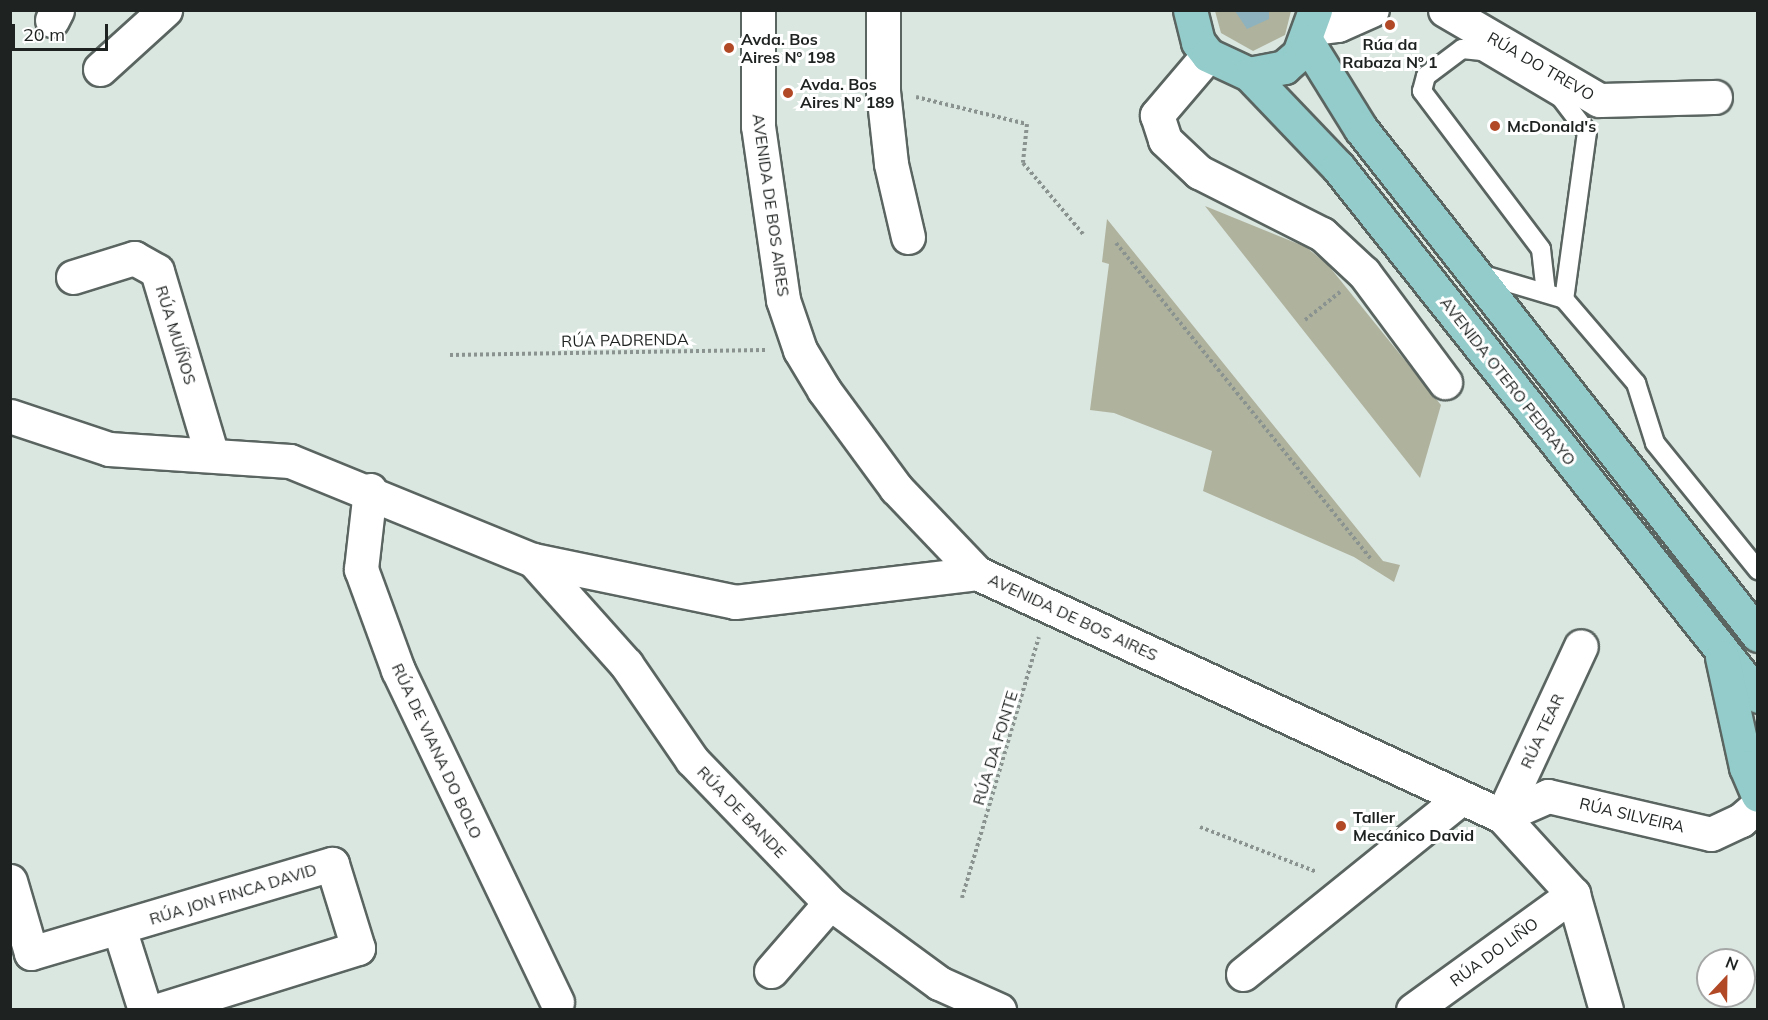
<!DOCTYPE html>
<html>
<head>
<meta charset="utf-8">
<style>
	body { margin:0 }
	#map { position:relative; width:1768px; height:1020px; overflow:hidden; background:#dae6e0; font-family:Mulish,sans-serif }
	div>[style] { position:absolute }
	[style*='--x'] { left:calc(var(--x)*1px); top:calc(var(--y)*1px); width:calc(var(--w)*1px); rotate:calc(var(--a)*1deg) }
	.green>* { inset:0; background:#afb29d }
	.water>* { inset:0; background:#8fb3be }
	.path>* { height:4px; margin-top:-2px; transform-origin:0; background:repeating-linear-gradient(90deg,#8a938f 0 3px,transparent 0 6px) }
	.roads { filter:drop-shadow(2px 0 #5a6460) drop-shadow(-2px 0 #5a6460) drop-shadow(0 2px #5a6460) drop-shadow(0 -2px #5a6460) }
	.lane>* { height:18px; margin:-9px; padding:0 9px; transform-origin:9px; border-radius:9px; background:#fff }
	.street>* { height:33px; margin:-16.5px; padding:0 16.5px; transform-origin:16.5px; border-radius:16.5px; background:#fff }
	.primary>* { height:33px; margin:-16.5px; padding:0 16.5px; transform-origin:16.5px; border-radius:16.5px; background:#93ccca }
	.dots>* { width:16px; height:16px; translate:-50% -50%; box-sizing:border-box; border:3px solid #fff; border-radius:50% }
	span { translate:-50% -50%; white-space:nowrap; text-align:center; line-height:1.15; -webkit-text-stroke:6px #fff; paint-order:stroke }
	.poi-label { font-size:16px; color:#1e2220; font-weight:700 }
	.left { translate:0 -50%; text-align:left }
	.street-label { font-size:16px; color:#1e2220 }
	.frame { position:absolute; inset:0; border:12px solid #1e2220; pointer-events:none }
	.north { position:absolute; left:1696px; top:948px; width:60px; height:60px; box-sizing:border-box; background:#fff; border:2px solid #a5a7a6; border-radius:50%; rotate:22deg; font-size:16px; font-weight:700; line-height:24px; text-align:center; color:#1e2220 }
	.north::after { content:''; display:block; margin:auto; width:21px; height:27px; background:#b14927; clip-path:polygon(50% 0,100% 100%,50% 72%,0 100%) }
	.scale { position:absolute; left:12px; top:24px; width:96px; height:27px; box-sizing:border-box; border:3px solid #1e2220; border-top:0; padding-left:8px; font-size:18px; line-height:21px; white-space:nowrap; color:#1e2220; -webkit-text-stroke:4px #fff; paint-order:stroke }
</style>
</head>
<body>
<div id="map">
	<div class="green">
		<i style="clip-path:polygon(1215px 11px,1291px 10px,1291px 11px,1285px 35px,1253px 51px,1221px 33px)"></i>
		<i style="clip-path:polygon(1205px 206px,1306px 247px,1328px 265px,1441px 405px,1420px 478px)"></i>
		<i style="clip-path:polygon(1107px 219px,1383px 561px,1400px 565px,1394px 582px,1354px 557px,1203px 491px,1212px 451px,1114px 413px,1090px 410px,1109px 264px,1102px 262px)"></i>
	</div>
	<div class="water">
		<i style="clip-path:polygon(1235px 11px,1269px 11px,1269px 19px,1247px 29px)"></i>
	</div>
	<div class="path">
		<i style="--x:916;--y:97;--w:114;--a:13.7"></i>
		<i style="--x:1027;--y:124;--w:39;--a:96"></i>
		<i style="--x:1023;--y:163;--w:93;--a:49.8"></i>
		<i style="--x:1116;--y:243;--w:406;--a:51.1"></i>
		<i style="--x:1305;--y:320;--w:45;--a:-38.7"></i>
		<i style="--x:450;--y:355;--w:316;--a:-0.9"></i>
		<i style="--x:1200;--y:827;--w:125;--a:21"></i>
		<i style="--x:962;--y:898;--w:272;--a:-73.6"></i>
	</div>
	<div class="roads">
		<div class="lane">
			<i style="--x:1477;--y:273;--w:91;--a:16.6"></i>
			<i style="--x:1564;--y:299;--w:111;--a:49.4"></i>
			<i style="--x:1636;--y:383;--w:63;--a:72.4"></i>
			<i style="--x:1655;--y:443;--w:164;--a:51"></i>
			<i style="--x:1546;--y:293;--w:44;--a:-96.5"></i>
			<i style="--x:1541;--y:249;--w:198;--a:-127"></i>
			<i style="--x:1422;--y:91;--w:16;--a:-75"></i>
			<i style="--x:1426;--y:76;--w:45;--a:-36.9"></i>
			<i style="--x:1462;--y:49;--w:20;--a:6"></i>
			<i style="--x:1482;--y:51;--w:92;--a:30.7"></i>
			<i style="--x:1561;--y:98;--w:43;--a:52.6"></i>
			<i style="--x:1587;--y:132;--w:169;--a:97.8"></i>
		</div>
		<div class="street">
			<i style="--x:758;--y:10;--w:116;--a:90"></i>
			<i style="--x:758;--y:126;--w:176;--a:81.8"></i>
			<i style="--x:783;--y:300;--w:53;--a:71.2"></i>
			<i style="--x:800;--y:350;--w:47;--a:59"></i>
			<i style="--x:824;--y:390;--w:122;--a:53.7"></i>
			<i style="--x:896;--y:488;--w:117;--a:46.4"></i>
			<i style="--x:977;--y:573;--w:579;--a:24.84"></i>
			<i style="--x:1502;--y:816;--w:105;--a:47.7"></i>
			<i style="--x:1573;--y:894;--w:121;--a:74.1"></i>
			<i style="--x:883;--y:10;--w:81;--a:90"></i>
			<i style="--x:883;--y:91;--w:73;--a:83.7"></i>
			<i style="--x:891;--y:164;--w:75;--a:76.9"></i>
			<i style="--x:1445;--y:10;--w:178;--a:30.3"></i>
			<i style="--x:1599;--y:100;--w:116;--a:-1.5"></i>
			<i style="--x:52;--y:20;--w:11;--a:-63"></i>
			<i style="--x:1313;--y:28;--w:25;--a:-7"></i>
			<i style="--x:1338;--y:25;--w:37;--a:-24"></i>
			<i style="--x:1208;--y:55;--w:79;--a:130.4"></i>
			<i style="--x:1157;--y:115;--w:26;--a:72"></i>
			<i style="--x:1165;--y:140;--w:47;--a:43.3"></i>
			<i style="--x:1199;--y:172;--w:138;--a:26.8"></i>
			<i style="--x:1322;--y:234;--w:57;--a:42.9"></i>
			<i style="--x:1364;--y:273;--w:136;--a:53.4"></i>
			<i style="--x:100;--y:69;--w:88;--a:-42.2"></i>
			<i style="--x:73;--y:277;--w:64;--a:-17.3"></i>
			<i style="--x:134;--y:258;--w:26;--a:29"></i>
			<i style="--x:157;--y:271;--w:189;--a:73.4"></i>
			<i style="--x:10;--y:416;--w:104;--a:18.4"></i>
			<i style="--x:109;--y:449;--w:181;--a:3.8"></i>
			<i style="--x:290;--y:461;--w:262;--a:22.2"></i>
			<i style="--x:533;--y:560;--w:206;--a:11.7"></i>
			<i style="--x:735;--y:602;--w:244;--a:-6.8"></i>
			<i style="--x:370;--y:490;--w:80;--a:96.5"></i>
			<i style="--x:361;--y:569;--w:108;--a:69.9"></i>
			<i style="--x:398;--y:670;--w:368;--a:64.4"></i>
			<i style="--x:533;--y:560;--w:140;--a:48.2"></i>
			<i style="--x:626;--y:664;--w:116;--a:55.5"></i>
			<i style="--x:692;--y:760;--w:199;--a:46"></i>
			<i style="--x:830;--y:903;--w:135;--a:36.3"></i>
			<i style="--x:939;--y:983;--w:66;--a:24.2"></i>
			<i style="--x:1502;--y:816;--w:50;--a:-23.5"></i>
			<i style="--x:1548;--y:796;--w:167;--a:13.1"></i>
			<i style="--x:1711;--y:834;--w:33;--a:-25"></i>
			<i style="--x:1741;--y:820;--w:23;--a:-41"></i>
			<i style="--x:1502;--y:816;--w:187;--a:-65.1"></i>
			<i style="--x:10;--y:881;--w:75;--a:73.7"></i>
			<i style="--x:31;--y:953;--w:314;--a:-16.5"></i>
			<i style="--x:332;--y:864;--w:88;--a:72.8"></i>
			<i style="--x:358;--y:948;--w:208;--a:162.7"></i>
			<i style="--x:119;--y:928;--w:86;--a:72.4"></i>
			<i style="--x:771;--y:971;--w:90;--a:-49.1"></i>
			<i style="--x:1243;--y:974;--w:280;--a:-38.9"></i>
			<i style="--x:1413;--y:1010;--w:198;--a:-35.9"></i>
		</div>
		<div class="primary">
			<i style="--x:1190;--y:10;--w:33;--a:76"></i>
			<i style="--x:1198;--y:42;--w:16;--a:52"></i>
			<i style="--x:1208;--y:55;--w:45;--a:24.9"></i>
			<i style="--x:1249;--y:74;--w:36;--a:-11"></i>
			<i style="--x:1284;--y:67;--w:20;--a:-41"></i>
			<i style="--x:1299;--y:54;--w:47;--a:-70"></i>
			<i style="--x:1307;--y:42;--w:102;--a:58.2"></i>
			<i style="--x:1361;--y:129;--w:643;--a:51.88"></i>
			<i style="--x:1249;--y:74;--w:129;--a:46.3"></i>
			<i style="--x:1338;--y:167;--w:675;--a:51.55"></i>
			<i style="--x:1722;--y:657;--w:113;--a:77.7"></i>
			<i style="--x:1746;--y:767;--w:30;--a:67"></i>
		</div>
	</div>
	<div class="dots">
		<i style="left:1390px;top:25px;background:#b14927"></i>
		<i style="left:729px;top:48px;background:#b14927"></i>
		<i style="left:788px;top:93px;background:#b14927"></i>
		<i style="left:1495px;top:126px;background:#b14927"></i>
		<i style="left:1341px;top:826px;background:#b14927"></i>
	</div>
	<div class="poi-label">
		<span class="left" style="left:741px;top:48px">Avda. Bos<br>Aires Nº 198</span>
		<span style="left:1390px;top:53px">Rúa da<br>Rabaza Nº 1</span>
		<span class="left" style="left:800px;top:93px">Avda. Bos<br>Aires Nº 189</span>
		<span class="left" style="left:1507px;top:126px">McDonald's</span>
		<span class="left" style="left:1353px;top:826px">Taller<br>Mecánico David</span>
	</div>
	<div class="street-label">
		<span style="left:1541px;top:66px;rotate:30deg">RÚA DO TREVO</span>
		<span style="left:771px;top:205px;rotate:82deg">AVENIDA DE BOS AIRES</span>
		<span style="left:176px;top:335px;rotate:73deg">RÚA MUÍÑOS</span>
		<span style="left:625px;top:340px;rotate:-1deg">RÚA PADRENDA</span>
		<span style="left:1508px;top:381px;rotate:52deg">AVENIDA OTERO PEDRAYO</span>
		<span style="left:1073px;top:617px;rotate:25deg">AVENIDA DE BOS AIRES</span>
		<span style="left:1542px;top:731px;rotate:-65deg">RÚA TEAR</span>
		<span style="left:995px;top:748px;rotate:-73deg">RÚA DA FONTE</span>
		<span style="left:437px;top:751px;rotate:65deg">RÚA DE VIANA DO BOLO</span>
		<span style="left:742px;top:812px;rotate:46deg">RÚA DE BANDE</span>
		<span style="left:1632px;top:815px;rotate:13deg">RÚA SILVEIRA</span>
		<span style="left:233px;top:894px;rotate:-17deg">RÚA JON FINCA DAVID</span>
		<span style="left:1494px;top:952px;rotate:-36deg">RÚA DO LIÑO</span>
	</div>
	<div class="frame"></div>
	<div class="north">N</div>
	<div class="scale">20 m</div>
</div>
</body>
</html>
